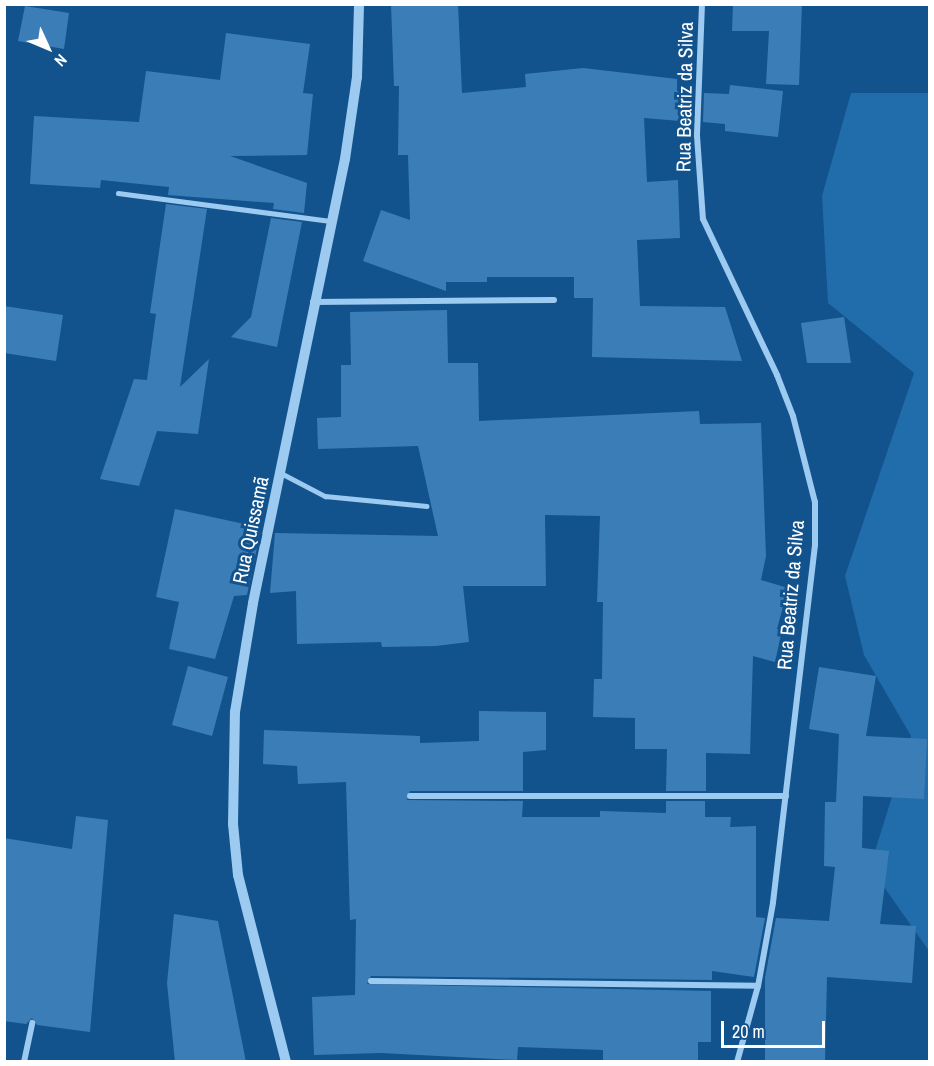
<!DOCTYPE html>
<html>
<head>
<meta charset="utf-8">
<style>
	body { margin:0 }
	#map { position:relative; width:934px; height:1066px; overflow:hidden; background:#12538d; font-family:"Archivo Narrow",sans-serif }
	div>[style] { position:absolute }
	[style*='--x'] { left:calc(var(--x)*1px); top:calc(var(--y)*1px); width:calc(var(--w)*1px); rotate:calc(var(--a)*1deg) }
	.green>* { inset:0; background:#216cab }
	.building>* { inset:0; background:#3b7eb7 }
	.service>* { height:4.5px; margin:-2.25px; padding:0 2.25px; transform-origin:2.25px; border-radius:2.25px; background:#9ccaf1 }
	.minor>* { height:6px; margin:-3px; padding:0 3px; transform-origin:3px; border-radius:3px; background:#9ccaf1 }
	.tertiary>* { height:10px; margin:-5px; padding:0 5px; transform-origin:5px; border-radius:5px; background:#9ccaf1 }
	span { translate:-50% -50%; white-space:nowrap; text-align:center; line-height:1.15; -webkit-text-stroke:6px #12538d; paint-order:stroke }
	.street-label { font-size:20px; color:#fff }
	.frame { position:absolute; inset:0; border:6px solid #fff; pointer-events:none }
	.north { position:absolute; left:18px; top:18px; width:60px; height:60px; -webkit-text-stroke:4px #12538d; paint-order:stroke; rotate:134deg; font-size:16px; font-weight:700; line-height:24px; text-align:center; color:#fff }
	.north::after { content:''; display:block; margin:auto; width:21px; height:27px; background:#fff; clip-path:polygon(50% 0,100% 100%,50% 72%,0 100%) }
	.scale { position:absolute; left:721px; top:1021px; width:104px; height:27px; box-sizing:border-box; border:3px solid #fff; border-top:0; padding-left:8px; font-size:18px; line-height:21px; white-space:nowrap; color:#fff; -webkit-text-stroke:4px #12538d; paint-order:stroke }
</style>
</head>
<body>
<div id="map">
	<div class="green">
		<i style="clip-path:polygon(851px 93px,929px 93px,929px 951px,870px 867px,911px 736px,864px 655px,845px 576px,914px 373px,828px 303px,822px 196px)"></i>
	</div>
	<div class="building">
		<i style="clip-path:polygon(391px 4px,458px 4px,462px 93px,526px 87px,525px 74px,583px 68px,677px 79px,677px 91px,693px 92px,692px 122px,644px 118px,647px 182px,678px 180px,680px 238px,637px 240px,640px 306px,725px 307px,742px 361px,592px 357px,593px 298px,574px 298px,574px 277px,487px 277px,487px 282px,446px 282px,446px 291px,363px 261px,381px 210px,410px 220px,408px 155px,398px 155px,399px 86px,394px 86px)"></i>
		<i style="clip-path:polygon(733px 4px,802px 4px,799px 85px,766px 84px,769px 31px,732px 31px)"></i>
		<i style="clip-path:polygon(25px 6px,69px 13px,64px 49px,18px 41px)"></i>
		<i style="clip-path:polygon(226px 33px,310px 44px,303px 93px,313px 94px,307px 155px,230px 156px,307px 183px,304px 213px,273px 209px,274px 203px,168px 195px,169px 187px,101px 180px,100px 188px,30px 184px,34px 116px,139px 122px,146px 71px,220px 80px)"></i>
		<i style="clip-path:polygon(730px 85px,783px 91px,778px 137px,725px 131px,725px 124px,703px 122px,704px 93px,729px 94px)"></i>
		<i style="clip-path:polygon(166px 204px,207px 209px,180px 387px,209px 359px,198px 434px,157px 431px,139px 486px,100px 479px,134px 379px,147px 380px,156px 314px,150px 313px)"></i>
		<i style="clip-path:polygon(271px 218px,302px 222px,277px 347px,231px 337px,251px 317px)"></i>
		<i style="clip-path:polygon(4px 306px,63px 315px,56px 361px,4px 353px)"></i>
		<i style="clip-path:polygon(447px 310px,448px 363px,478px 363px,479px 421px,699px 411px,700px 424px,761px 423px,766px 556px,761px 580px,788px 588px,777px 629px,782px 630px,775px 662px,753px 656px,750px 754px,706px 753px,706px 791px,666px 791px,667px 749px,635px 749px,635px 718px,593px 717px,594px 679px,602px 679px,603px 602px,597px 602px,600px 516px,545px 515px,546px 586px,463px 586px,469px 642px,436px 646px,382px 647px,381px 642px,297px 644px,296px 591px,270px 593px,275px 533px,438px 536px,418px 446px,318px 449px,317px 418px,341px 417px,341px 365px,351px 365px,350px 312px)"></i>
		<i style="clip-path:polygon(844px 317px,851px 363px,807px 363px,801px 323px)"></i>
		<i style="clip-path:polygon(175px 509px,249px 525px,247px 533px,260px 533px,247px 595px,234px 596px,215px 659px,169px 649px,179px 602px,156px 597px)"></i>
		<i style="clip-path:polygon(188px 666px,228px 677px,212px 736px,172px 725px)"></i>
		<i style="clip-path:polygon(819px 667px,876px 676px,866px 736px,927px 739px,924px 799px,863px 796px,862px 848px,889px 851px,880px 924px,916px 926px,912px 983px,827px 977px,825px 1062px,765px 1062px,765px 978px,776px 918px,829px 921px,835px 867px,824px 866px,825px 802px,836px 802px,839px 734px,809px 729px)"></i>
		<i style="clip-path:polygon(479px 711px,546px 712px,546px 750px,523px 752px,523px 791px,410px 791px,407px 800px,523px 801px,522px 817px,600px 817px,600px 811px,666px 813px,666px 801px,705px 801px,705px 817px,731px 817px,730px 827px,756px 826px,756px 917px,765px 918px,754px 977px,712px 971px,712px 980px,371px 976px,367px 984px,711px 991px,711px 1042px,698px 1042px,698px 1062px,603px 1062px,603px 1050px,518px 1047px,517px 1060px,381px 1053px,314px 1055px,312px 997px,355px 995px,356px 919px,350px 920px,346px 782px,298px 784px,297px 766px,263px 764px,264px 730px,420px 736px,420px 743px,479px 741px)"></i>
		<i style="clip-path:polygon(76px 816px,108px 820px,90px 1032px,37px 1025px,32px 1018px,26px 1024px,4px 1021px,4px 838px,72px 849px)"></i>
		<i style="clip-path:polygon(174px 914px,218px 921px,246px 1062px,175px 1062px,167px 983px)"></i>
	</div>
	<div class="service">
		<i style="--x:118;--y:193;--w:216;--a:7.5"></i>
		<i style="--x:281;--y:473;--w:50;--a:27.6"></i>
		<i style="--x:325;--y:496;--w:102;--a:5.6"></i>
	</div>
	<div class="minor">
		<i style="--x:702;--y:4;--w:132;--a:92.2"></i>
		<i style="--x:697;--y:136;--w:83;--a:85.9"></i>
		<i style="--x:703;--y:219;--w:173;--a:64.6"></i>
		<i style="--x:777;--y:375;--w:44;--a:68.7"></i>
		<i style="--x:793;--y:416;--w:89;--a:75.7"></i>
		<i style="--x:815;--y:502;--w:43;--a:90"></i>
		<i style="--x:815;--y:545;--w:360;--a:96.7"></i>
		<i style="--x:773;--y:903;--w:84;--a:100.2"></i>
		<i style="--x:758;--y:986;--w:79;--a:105.4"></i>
		<i style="--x:313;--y:302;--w:241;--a:-0.5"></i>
		<i style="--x:410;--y:796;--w:376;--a:0"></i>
		<i style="--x:371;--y:981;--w:387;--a:0.7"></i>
		<i style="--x:24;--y:1062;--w:40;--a:-78"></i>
	</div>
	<div class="tertiary">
		<i style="--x:286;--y:1062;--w:193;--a:-104.4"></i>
		<i style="--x:238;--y:875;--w:51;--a:-95.6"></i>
		<i style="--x:233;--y:824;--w:112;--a:-89"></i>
		<i style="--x:235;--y:712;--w:110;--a:-80.6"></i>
		<i style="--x:253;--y:603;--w:453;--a:-78.3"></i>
		<i style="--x:345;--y:159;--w:83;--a:-81.7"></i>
		<i style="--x:357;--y:77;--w:73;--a:-88.4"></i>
	</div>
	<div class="street-label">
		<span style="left:684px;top:97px;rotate:-89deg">Rua Beatriz da Silva</span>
		<span style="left:250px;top:530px;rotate:-78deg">Rua Quissamã</span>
		<span style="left:790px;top:595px;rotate:-85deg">Rua Beatriz da Silva</span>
	</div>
	<div class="frame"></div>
	<div class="north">N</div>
	<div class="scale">20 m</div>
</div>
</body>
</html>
